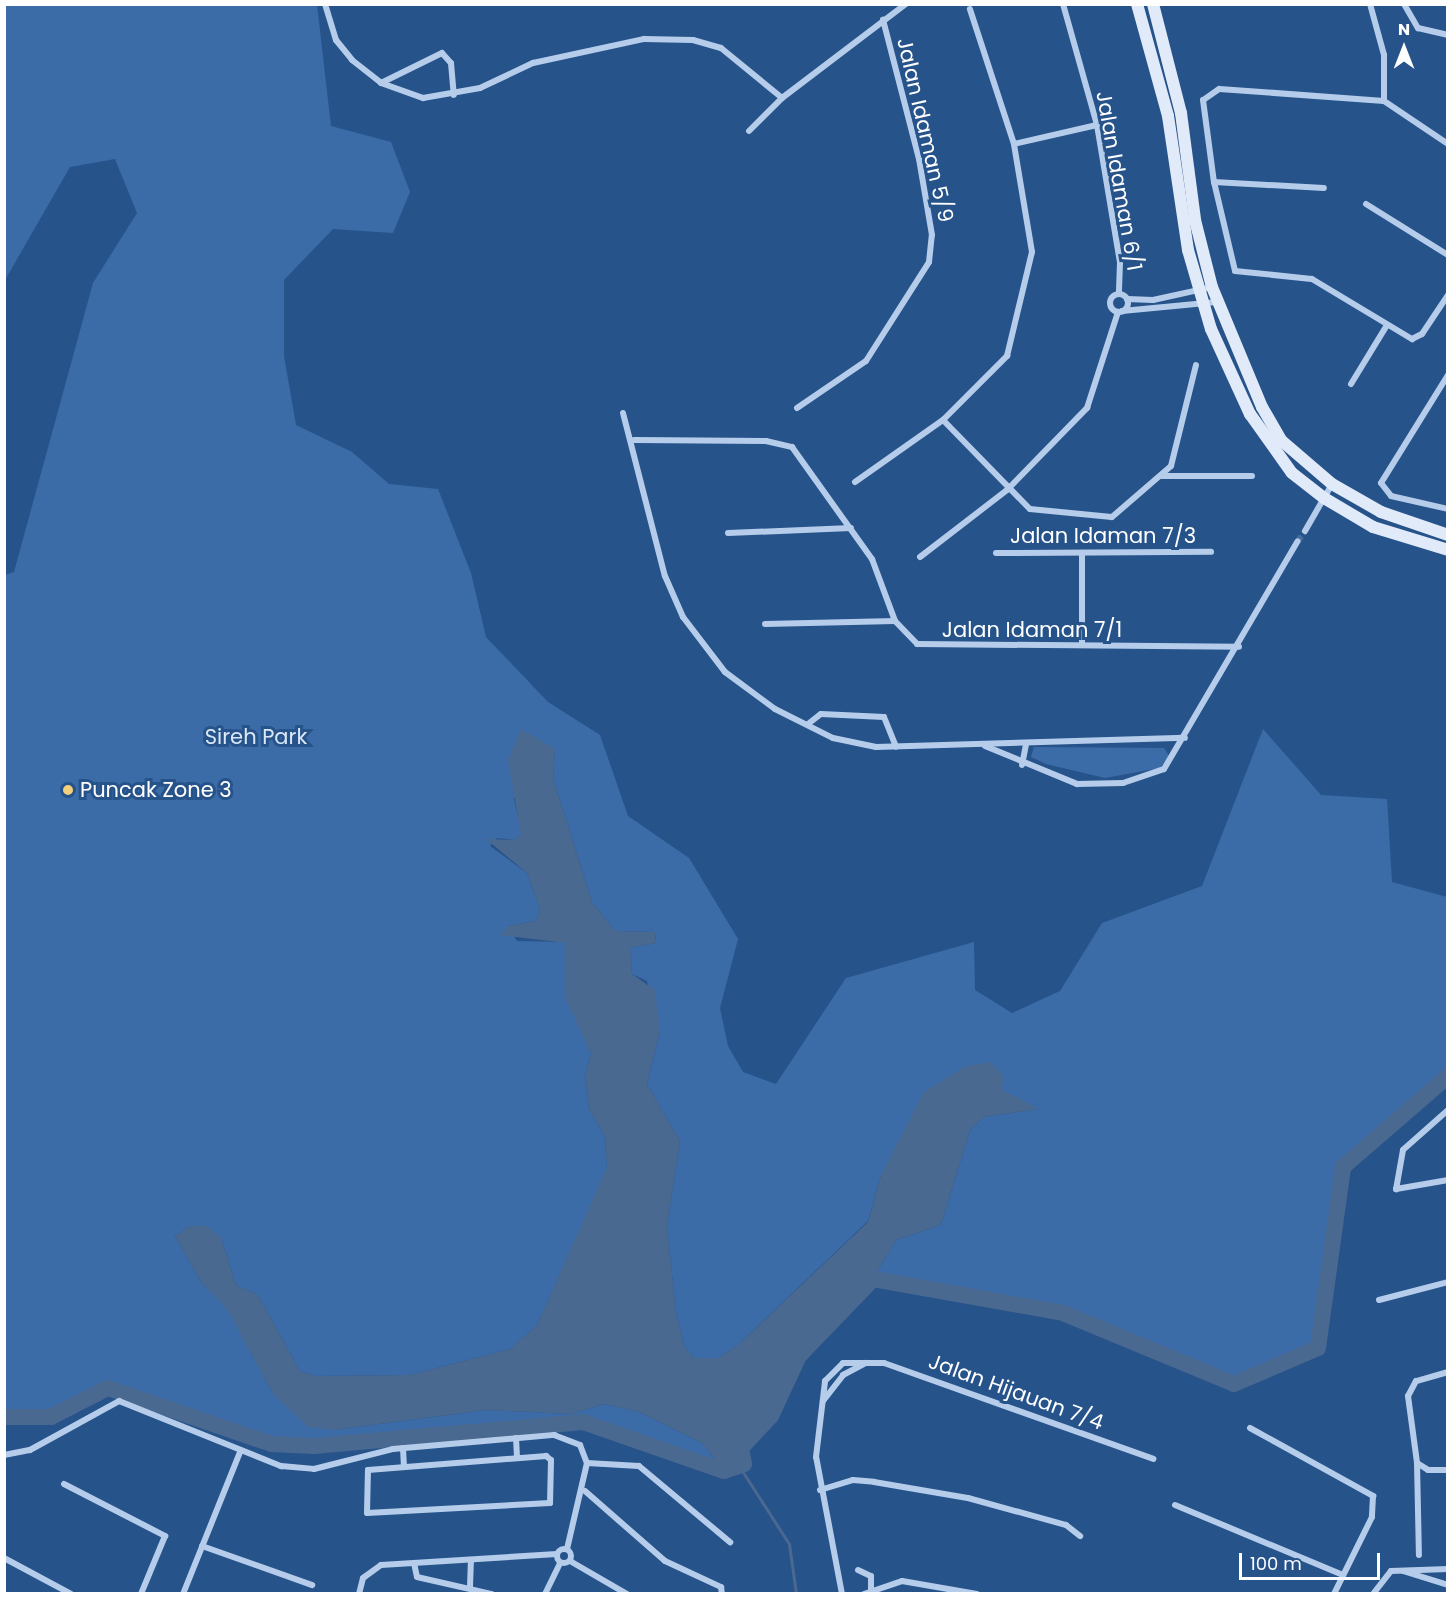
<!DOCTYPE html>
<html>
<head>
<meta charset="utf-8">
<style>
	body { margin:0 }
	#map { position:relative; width:1452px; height:1598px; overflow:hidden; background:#27538b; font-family:Poppins,sans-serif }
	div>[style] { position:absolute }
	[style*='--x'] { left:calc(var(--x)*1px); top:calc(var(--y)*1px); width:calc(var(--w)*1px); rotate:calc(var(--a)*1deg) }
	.green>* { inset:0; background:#3b6ca8 }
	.water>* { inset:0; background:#4a6991 }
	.stream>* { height:3px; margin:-1.5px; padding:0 1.5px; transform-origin:1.5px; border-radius:1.5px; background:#4a6991 }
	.river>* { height:16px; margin:-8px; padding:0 8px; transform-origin:8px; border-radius:8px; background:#4a6991 }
	.street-tunnel>* { height:6px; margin-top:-3px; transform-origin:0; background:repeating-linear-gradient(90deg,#476d9c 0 6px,transparent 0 9px) }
	.street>* { height:6px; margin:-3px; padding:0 3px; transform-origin:3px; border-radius:3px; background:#b5cdea }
	.street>.ring { margin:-3px; padding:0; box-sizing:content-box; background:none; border:6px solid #b5cdea; border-radius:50% }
	.secondary>* { height:12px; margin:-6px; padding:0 6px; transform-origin:6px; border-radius:6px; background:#e0eaf8 }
	.dots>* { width:16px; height:16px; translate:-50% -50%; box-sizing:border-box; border:3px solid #27538b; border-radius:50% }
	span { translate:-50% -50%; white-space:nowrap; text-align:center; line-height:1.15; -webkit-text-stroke:6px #27538b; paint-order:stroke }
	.street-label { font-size:21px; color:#fff }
	.park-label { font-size:21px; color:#dae7f8 }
	.poi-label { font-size:21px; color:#fff }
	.left { translate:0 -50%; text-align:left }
	.frame { position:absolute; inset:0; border:6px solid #fff; pointer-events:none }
	.north { position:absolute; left:1374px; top:18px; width:60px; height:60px; -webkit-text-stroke:4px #27538b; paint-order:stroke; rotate:0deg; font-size:16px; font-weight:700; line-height:24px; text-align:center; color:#fff }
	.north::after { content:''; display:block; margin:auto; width:21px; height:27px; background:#fff; clip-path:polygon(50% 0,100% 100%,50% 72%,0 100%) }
	.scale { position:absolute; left:1239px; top:1553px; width:141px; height:27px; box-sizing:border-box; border:3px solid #fff; border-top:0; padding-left:8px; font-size:18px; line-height:21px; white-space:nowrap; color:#fff; -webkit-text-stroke:4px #27538b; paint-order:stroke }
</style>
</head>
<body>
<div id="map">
	<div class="green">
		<i style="clip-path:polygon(5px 5px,317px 5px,331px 126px,391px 142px,410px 192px,393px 233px,333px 229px,284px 280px,284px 356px,296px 425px,352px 452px,389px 484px,438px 489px,471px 573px,486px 637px,548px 702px,600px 735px,628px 816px,689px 858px,738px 939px,720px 1008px,728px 1046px,743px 1072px,776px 1084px,846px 978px,974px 942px,975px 990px,1012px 1013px,1060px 991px,1102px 923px,1202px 886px,1263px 729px,1321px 795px,1387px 799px,1392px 882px,1447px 897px,1447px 1076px,1343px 1167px,1318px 1348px,1234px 1384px,1063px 1313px,873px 1279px,896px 1240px,941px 1225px,970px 1130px,984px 1117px,1038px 1109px,1000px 1089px,881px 1175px,868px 1221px,738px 1345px,718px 1358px,694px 1358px,684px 1346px,676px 1312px,667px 1227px,680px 1141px,647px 1084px,660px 1031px,647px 981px,632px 974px,630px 948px,656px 943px,655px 932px,615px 931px,592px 902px,553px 778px,555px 749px,514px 799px,522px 834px,514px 840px,497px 838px,490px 846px,527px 873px,540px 910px,536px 921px,508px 926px,517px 941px,566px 942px,580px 1028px,591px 1054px,585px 1076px,589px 1109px,605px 1137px,607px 1169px,537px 1325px,510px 1349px,410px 1375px,315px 1376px,300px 1371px,258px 1295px,236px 1285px,221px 1238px,190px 1226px,175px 1236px,201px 1282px,227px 1308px,273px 1394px,334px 1430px,486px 1410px,571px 1414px,604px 1404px,639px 1412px,702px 1443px,724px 1471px,583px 1422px,314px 1446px,272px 1444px,108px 1388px,51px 1417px,5px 1417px,5px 575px,14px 572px,93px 283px,137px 213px,115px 159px,70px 167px,5px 280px)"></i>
		<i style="clip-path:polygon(1034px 747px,1164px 748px,1169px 756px,1160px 768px,1105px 778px,1046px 764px,1031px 757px)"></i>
	</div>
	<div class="water">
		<i style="clip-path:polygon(521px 729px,555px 749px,553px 778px,592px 902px,615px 931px,655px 932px,656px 943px,630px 948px,632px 974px,655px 990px,660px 1031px,647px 1084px,680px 1141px,667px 1227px,676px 1312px,684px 1346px,694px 1358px,718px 1358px,738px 1345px,868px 1222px,881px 1175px,924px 1092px,964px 1067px,990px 1062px,1004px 1076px,1001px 1089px,1039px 1109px,984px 1117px,970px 1130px,941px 1225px,896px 1240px,873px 1279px,799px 1356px,771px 1416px,741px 1448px,744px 1464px,724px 1471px,702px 1443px,639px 1412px,604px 1404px,571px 1414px,486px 1410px,334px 1430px,308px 1427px,273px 1394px,227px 1309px,201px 1282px,175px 1236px,190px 1226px,207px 1226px,221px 1238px,236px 1285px,258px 1295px,300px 1371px,315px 1376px,410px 1375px,510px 1349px,537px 1325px,607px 1168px,605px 1137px,589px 1109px,585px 1076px,591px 1054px,566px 999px,566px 943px,500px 935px,508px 926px,536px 921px,540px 910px,527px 873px,486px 839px,514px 840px,521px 834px,508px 760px)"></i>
	</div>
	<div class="stream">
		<i style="--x:739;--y:1466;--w:93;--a:57.3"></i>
		<i style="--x:789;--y:1544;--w:50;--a:82"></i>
	</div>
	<div class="river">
		<i style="--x:4;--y:1417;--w:47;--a:0"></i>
		<i style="--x:51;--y:1417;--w:64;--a:-27"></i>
		<i style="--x:108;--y:1388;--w:173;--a:18.9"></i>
		<i style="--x:272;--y:1444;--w:42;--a:2.7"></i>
		<i style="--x:314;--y:1446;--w:270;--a:-5.1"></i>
		<i style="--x:583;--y:1422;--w:149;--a:19.2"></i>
		<i style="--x:724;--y:1471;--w:21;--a:-19"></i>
		<i style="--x:744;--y:1464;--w:16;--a:-101"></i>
		<i style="--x:741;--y:1448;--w:44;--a:-46.8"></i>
		<i style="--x:771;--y:1416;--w:66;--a:-65"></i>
		<i style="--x:799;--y:1356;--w:107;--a:-46.1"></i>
		<i style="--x:873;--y:1279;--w:193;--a:10.1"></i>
		<i style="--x:1063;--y:1313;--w:185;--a:22.5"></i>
		<i style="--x:1234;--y:1384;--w:91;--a:-23.2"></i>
		<i style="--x:1318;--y:1348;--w:183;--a:-82.1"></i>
		<i style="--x:1343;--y:1167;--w:139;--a:-40.9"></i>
	</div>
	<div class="street-tunnel">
		<i style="--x:1298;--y:541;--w:12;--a:-55"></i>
	</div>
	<div class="street">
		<i style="--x:325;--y:4;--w:38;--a:73"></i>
		<i style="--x:336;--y:40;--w:26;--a:51"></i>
		<i style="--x:352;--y:60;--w:37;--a:38"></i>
		<i style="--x:381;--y:83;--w:45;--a:19.7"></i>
		<i style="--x:423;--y:98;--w:58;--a:-10"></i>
		<i style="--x:480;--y:88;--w:59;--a:-25.3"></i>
		<i style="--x:533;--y:63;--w:114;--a:-12.2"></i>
		<i style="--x:644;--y:39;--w:49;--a:1.2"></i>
		<i style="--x:693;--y:40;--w:29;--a:16"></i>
		<i style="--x:721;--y:48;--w:79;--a:39.3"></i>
		<i style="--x:1063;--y:4;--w:126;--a:74.3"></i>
		<i style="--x:1097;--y:125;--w:139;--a:80.5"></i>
		<i style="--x:1120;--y:262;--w:32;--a:92"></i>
		<i style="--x:1370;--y:4;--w:53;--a:74.6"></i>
		<i style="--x:1384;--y:55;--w:46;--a:90"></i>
		<i style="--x:1404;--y:4;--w:28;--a:60"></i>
		<i style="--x:1418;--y:28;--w:31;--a:13"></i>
		<i style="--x:381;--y:83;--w:68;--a:-26.2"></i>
		<i style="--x:442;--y:53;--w:13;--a:48"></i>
		<i style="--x:451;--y:63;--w:32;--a:85"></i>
		<i style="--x:749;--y:131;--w:47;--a:-45"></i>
		<i style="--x:782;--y:98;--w:156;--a:-37.2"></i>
		<i style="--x:1014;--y:144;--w:85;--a:-12.9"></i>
		<i style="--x:1448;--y:144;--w:77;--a:-146.1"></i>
		<i style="--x:1384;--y:101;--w:165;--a:-175.8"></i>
		<i style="--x:1219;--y:89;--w:19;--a:145"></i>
		<i style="--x:1203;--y:100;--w:83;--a:82.4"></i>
		<i style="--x:1214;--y:182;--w:91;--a:76.7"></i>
		<i style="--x:1235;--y:271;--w:77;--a:5.9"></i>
		<i style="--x:1312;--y:279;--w:117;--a:31"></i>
		<i style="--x:1412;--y:339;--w:11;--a:-27"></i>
		<i style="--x:1422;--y:334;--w:47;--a:-56.3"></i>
		<i style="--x:1214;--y:182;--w:110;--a:3.1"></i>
		<i style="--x:1366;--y:204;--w:97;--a:31.9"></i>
		<i class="ring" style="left:1110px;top:294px;width:12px;height:12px"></i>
		<i style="--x:1127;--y:299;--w:26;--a:2"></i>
		<i style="--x:1153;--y:300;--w:60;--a:-12.4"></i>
		<i style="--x:1122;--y:311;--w:95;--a:-5.4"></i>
		<i style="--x:1448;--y:375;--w:127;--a:121.8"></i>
		<i style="--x:1381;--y:483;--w:16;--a:52"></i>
		<i style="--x:1391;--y:496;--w:58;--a:12.8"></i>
		<i style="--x:1351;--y:384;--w:69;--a:-58.6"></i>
		<i style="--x:797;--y:408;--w:83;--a:-34.3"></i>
		<i style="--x:866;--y:361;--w:117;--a:-57.5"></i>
		<i style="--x:929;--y:262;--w:27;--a:-84"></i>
		<i style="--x:932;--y:235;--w:77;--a:-99.7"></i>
		<i style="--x:919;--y:159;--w:144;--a:-104.5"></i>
		<i style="--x:623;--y:413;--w:168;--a:75.6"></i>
		<i style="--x:665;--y:576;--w:45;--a:66.3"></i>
		<i style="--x:683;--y:617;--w:69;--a:52.6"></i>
		<i style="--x:725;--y:672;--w:62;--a:36.5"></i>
		<i style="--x:775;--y:709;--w:65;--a:26.6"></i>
		<i style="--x:833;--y:738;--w:44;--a:11.8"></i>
		<i style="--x:876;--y:747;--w:309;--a:-1.7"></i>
		<i style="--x:943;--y:420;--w:124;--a:45.7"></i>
		<i style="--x:1030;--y:509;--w:82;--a:5.6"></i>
		<i style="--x:1112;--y:517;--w:78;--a:-40.8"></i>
		<i style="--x:1171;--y:466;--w:104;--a:-76.1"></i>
		<i style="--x:634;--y:440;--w:132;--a:0.4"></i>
		<i style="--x:766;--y:441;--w:27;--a:13"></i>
		<i style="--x:792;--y:447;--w:138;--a:54.5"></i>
		<i style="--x:872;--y:559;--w:66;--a:69.6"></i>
		<i style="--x:895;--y:621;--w:32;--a:46"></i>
		<i style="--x:917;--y:644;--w:322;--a:0.5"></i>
		<i style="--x:1162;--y:476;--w:90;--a:0"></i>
		<i style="--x:855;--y:482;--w:108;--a:-35.2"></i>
		<i style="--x:943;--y:420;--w:91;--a:-45"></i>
		<i style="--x:1007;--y:356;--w:107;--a:-76.5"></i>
		<i style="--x:1032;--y:252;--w:109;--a:-99.5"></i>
		<i style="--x:1014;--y:144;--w:142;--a:-108.1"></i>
		<i style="--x:1305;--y:531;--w:54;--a:-60.1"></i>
		<i style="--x:728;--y:533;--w:123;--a:-2.3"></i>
		<i style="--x:996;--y:553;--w:215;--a:-0.3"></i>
		<i style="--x:920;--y:557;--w:110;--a:-37.6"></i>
		<i style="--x:1007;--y:490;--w:115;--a:-45.7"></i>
		<i style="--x:1087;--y:408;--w:101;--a:-72.1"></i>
		<i style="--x:765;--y:624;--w:130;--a:-1.3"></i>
		<i style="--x:1082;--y:645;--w:92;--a:-90"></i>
		<i style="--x:808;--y:724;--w:16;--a:-38"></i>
		<i style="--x:821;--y:714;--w:63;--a:2.7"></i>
		<i style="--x:884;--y:717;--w:32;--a:68"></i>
		<i style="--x:985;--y:746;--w:100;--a:22.4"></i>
		<i style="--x:1077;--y:784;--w:46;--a:-1.2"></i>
		<i style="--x:1123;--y:783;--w:43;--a:-18.9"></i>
		<i style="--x:1164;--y:769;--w:264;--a:-59.6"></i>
		<i style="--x:1022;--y:765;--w:21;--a:-79"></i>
		<i style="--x:1448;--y:1110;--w:60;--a:138.4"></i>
		<i style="--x:1403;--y:1150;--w:40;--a:100"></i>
		<i style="--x:1396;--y:1189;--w:53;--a:-9.8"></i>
		<i style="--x:1379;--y:1300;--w:71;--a:-14.6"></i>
		<i style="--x:1448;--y:1372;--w:33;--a:164"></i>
		<i style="--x:1416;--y:1381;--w:17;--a:118"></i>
		<i style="--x:1408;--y:1396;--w:68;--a:82.3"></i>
		<i style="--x:1417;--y:1463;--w:13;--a:32"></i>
		<i style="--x:1428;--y:1470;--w:20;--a:0"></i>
		<i style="--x:823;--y:1401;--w:33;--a:-52"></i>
		<i style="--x:843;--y:1375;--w:26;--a:-28"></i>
		<i style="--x:1250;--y:1428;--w:141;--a:28.9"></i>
		<i style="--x:1373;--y:1496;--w:21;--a:93"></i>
		<i style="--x:1372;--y:1517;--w:86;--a:116.3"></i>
		<i style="--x:516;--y:1438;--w:20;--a:87"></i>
		<i style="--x:403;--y:1448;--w:18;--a:87"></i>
		<i style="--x:4;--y:1455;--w:26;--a:-11"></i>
		<i style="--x:30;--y:1450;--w:102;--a:-28.8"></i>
		<i style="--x:119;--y:1401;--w:175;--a:21.9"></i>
		<i style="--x:281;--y:1466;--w:33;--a:5"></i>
		<i style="--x:314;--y:1469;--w:81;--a:-14.2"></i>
		<i style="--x:393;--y:1449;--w:162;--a:-5"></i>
		<i style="--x:554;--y:1435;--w:28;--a:21"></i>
		<i style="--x:580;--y:1445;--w:19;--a:69"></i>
		<i style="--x:587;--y:1463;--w:88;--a:103.1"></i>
		<i style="--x:546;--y:1456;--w:6;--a:39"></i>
		<i style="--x:551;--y:1460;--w:43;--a:91.3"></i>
		<i style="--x:550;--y:1503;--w:183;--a:176.9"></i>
		<i style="--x:367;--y:1513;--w:43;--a:-88.7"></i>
		<i style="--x:368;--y:1470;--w:179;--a:-4.5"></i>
		<i style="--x:587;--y:1463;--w:52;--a:3.3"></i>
		<i style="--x:639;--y:1466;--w:119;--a:39.9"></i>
		<i style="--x:1417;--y:1463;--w:92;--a:88.8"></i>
		<i style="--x:64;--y:1484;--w:114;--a:27.2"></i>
		<i style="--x:165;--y:1536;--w:63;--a:112.5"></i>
		<i style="--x:820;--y:1490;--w:34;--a:-17"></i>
		<i style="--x:853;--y:1480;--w:21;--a:5"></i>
		<i style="--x:874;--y:1482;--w:95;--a:9.7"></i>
		<i style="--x:968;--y:1498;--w:102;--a:15.4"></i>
		<i style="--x:1066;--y:1525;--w:18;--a:38"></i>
		<i style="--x:585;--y:1491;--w:106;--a:41.2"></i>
		<i style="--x:665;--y:1561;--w:62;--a:24.9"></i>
		<i style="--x:721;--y:1587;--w:7;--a:82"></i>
		<i style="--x:1175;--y:1505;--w:180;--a:22.6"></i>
		<i style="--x:202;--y:1546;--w:117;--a:19.5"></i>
		<i class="ring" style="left:557px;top:1549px;width:8px;height:8px"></i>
		<i style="--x:4;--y:1558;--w:76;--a:28.2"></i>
		<i style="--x:570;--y:1561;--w:66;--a:30.1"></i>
		<i style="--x:414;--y:1563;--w:14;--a:78"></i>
		<i style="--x:417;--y:1577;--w:77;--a:12.8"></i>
		<i style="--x:858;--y:1570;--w:14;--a:25"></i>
		<i style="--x:871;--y:1576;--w:15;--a:90"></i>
		<i style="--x:1403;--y:1571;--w:47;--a:17.3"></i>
		<i style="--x:470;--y:1587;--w:27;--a:-88"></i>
		<i style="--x:183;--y:1594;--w:155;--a:-68.1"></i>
		<i style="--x:359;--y:1594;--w:16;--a:-76"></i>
		<i style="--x:363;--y:1578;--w:22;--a:-36"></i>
		<i style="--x:381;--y:1565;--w:176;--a:-3.6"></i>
		<i style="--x:545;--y:1594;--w:34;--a:-64"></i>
		<i style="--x:842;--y:1594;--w:139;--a:-100.7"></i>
		<i style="--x:816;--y:1457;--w:77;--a:-83.2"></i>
		<i style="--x:825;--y:1381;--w:25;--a:-45"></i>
		<i style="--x:843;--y:1363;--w:41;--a:0"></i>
		<i style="--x:884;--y:1363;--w:286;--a:19.6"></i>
		<i style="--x:864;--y:1594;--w:40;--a:-18.9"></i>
		<i style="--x:902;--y:1581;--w:76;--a:9.8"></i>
		<i style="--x:1373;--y:1594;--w:29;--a:-52"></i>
		<i style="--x:1391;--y:1571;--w:57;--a:-2"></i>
	</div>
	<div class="secondary">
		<i style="--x:1137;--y:4;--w:116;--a:74.5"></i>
		<i style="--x:1168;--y:116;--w:135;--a:81.5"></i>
		<i style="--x:1188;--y:250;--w:82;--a:73.8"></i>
		<i style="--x:1211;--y:329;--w:94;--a:65.4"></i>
		<i style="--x:1250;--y:414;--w:72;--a:54.6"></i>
		<i style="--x:1292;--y:473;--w:41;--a:38"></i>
		<i style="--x:1324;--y:498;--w:57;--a:30.6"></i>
		<i style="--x:1373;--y:527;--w:78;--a:17"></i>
		<i style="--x:1153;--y:4;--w:113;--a:75.6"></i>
		<i style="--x:1181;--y:113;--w:108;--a:82.5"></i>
		<i style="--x:1195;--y:220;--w:69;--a:75.8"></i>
		<i style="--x:1212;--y:287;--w:130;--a:67.4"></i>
		<i style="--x:1262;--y:407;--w:39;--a:60"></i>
		<i style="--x:1282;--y:441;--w:66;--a:40.7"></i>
		<i style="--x:1332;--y:484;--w:56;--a:29.7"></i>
		<i style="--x:1381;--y:512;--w:71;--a:18.9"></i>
	</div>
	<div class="dots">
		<i style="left:68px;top:790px;background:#f2d07b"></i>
	</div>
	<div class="street-label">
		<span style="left:925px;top:130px;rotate:77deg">Jalan Idaman 5/9</span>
		<span style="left:1119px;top:181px;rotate:80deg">Jalan Idaman 6/1</span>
		<span style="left:1103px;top:536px">Jalan Idaman 7/3</span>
		<span style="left:1032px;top:630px">Jalan Idaman 7/1</span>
		<span style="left:1016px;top:1392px;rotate:20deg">Jalan Hijauan 7/4</span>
	</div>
	<div class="park-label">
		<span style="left:256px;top:737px">Sireh Park</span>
	</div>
	<div class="poi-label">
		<span class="left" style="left:80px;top:790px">Puncak Zone 3</span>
	</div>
	<div class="frame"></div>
	<div class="north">N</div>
	<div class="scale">100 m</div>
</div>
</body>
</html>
